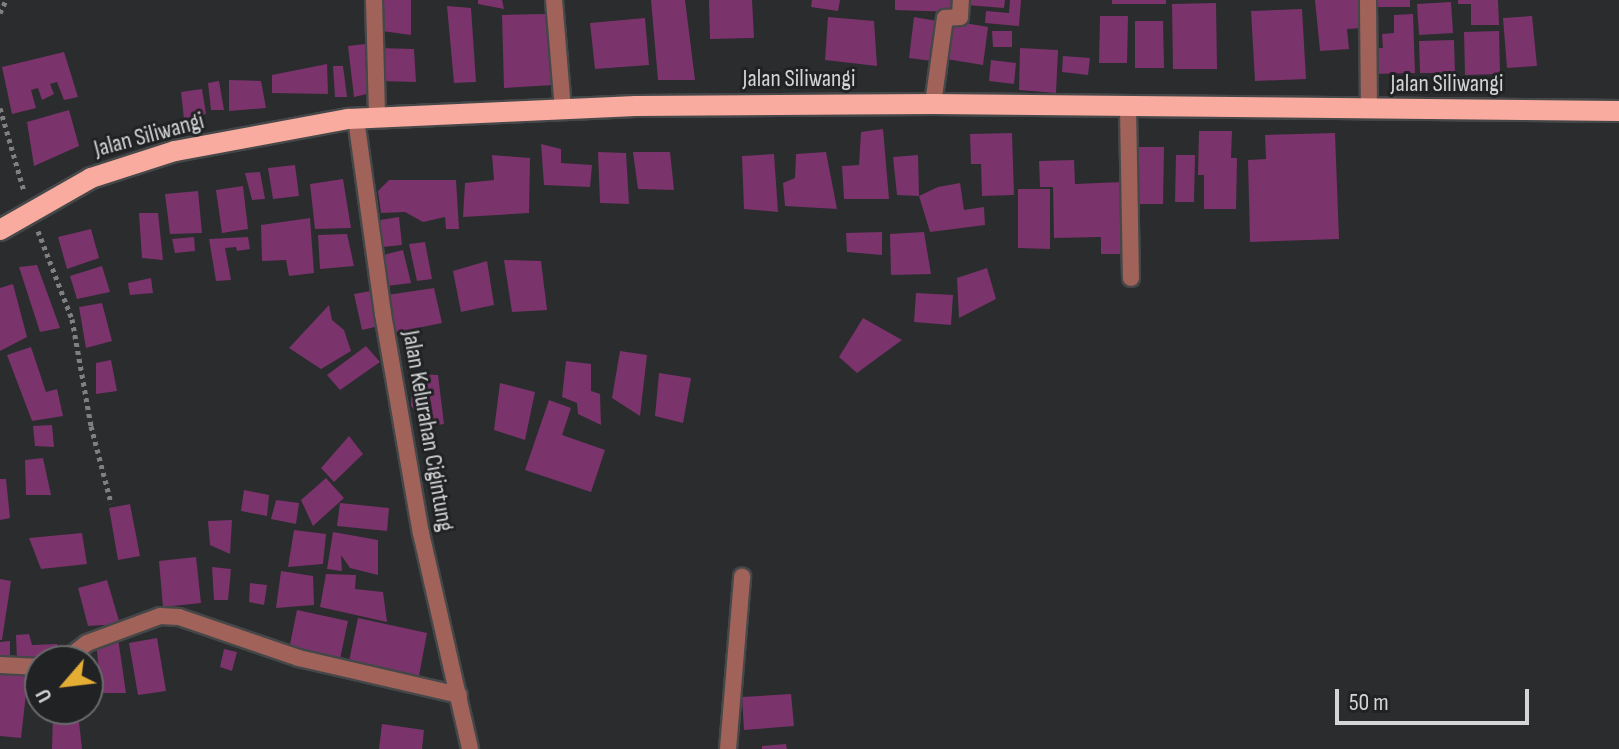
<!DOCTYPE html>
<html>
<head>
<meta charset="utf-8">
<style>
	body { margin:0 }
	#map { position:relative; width:1619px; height:749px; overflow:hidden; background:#2a2c2e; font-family:"Sofia Sans Condensed",sans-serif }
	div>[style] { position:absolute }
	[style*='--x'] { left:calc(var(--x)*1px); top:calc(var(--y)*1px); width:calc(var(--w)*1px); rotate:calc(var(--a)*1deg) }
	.building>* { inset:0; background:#7a336b }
	.path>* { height:5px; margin-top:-2.5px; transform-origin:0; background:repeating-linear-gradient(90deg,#7e8081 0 4px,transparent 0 8px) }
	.roads { filter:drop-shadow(2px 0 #454749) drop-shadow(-2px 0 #454749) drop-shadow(0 2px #454749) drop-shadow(0 -2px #454749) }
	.minor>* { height:16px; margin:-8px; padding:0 8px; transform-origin:8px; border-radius:8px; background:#a16359 }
	.primary>* { height:20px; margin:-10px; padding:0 10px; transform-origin:10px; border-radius:10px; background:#f8ab9e }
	span { translate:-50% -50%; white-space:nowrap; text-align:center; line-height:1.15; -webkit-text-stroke:6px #202224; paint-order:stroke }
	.street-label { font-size:24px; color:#d3d5d6 }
	.north { position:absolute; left:24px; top:645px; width:80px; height:80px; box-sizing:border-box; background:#202224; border:2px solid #686a6b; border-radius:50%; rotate:242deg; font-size:22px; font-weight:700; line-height:32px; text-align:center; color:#d3d5d6 }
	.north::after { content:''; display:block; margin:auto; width:28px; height:36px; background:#e4ae35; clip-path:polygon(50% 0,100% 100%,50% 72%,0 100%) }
	.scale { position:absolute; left:1335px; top:689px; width:194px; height:36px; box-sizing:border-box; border:4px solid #d3d5d6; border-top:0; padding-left:10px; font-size:24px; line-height:28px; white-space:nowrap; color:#d3d5d6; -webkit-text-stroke:6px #202224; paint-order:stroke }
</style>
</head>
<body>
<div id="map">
	<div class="building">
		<i style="clip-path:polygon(382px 0,411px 0,411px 35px,382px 31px)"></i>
		<i style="clip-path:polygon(478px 0,502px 0,504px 9px,478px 4px)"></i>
		<i style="clip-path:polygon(651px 0,685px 0,695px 80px,658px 80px)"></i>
		<i style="clip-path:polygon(709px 0,752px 0,754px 38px,710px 39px)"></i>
		<i style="clip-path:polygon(812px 0,840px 0,838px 11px,811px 7px)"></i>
		<i style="clip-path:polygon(895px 0,954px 0,954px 12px,895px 10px)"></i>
		<i style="clip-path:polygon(967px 0,1005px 0,1004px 8px,966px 5px)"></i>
		<i style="clip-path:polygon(1010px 0,1021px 0,1019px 26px,985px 23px,986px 11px,1009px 13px)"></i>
		<i style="clip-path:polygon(1112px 0,1166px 0,1166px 4px,1112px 4px)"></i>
		<i style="clip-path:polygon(1315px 0,1360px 0,1362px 28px,1347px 29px,1349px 49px,1320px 51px)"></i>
		<i style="clip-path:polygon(1377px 0,1410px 0,1410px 7px,1377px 7px)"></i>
		<i style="clip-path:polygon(1458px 0,1498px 0,1499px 25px,1471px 25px,1471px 4px,1458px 4px)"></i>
		<i style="clip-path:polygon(1451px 2px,1453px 33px,1419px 35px,1417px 4px)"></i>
		<i style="clip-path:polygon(1216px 3px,1217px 69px,1173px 69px,1172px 4px)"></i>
		<i style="clip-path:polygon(447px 6px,471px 8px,476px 82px,454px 83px)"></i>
		<i style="clip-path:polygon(1302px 9px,1306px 79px,1255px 81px,1251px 11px)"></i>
		<i style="clip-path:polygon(545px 14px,553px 85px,504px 88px,502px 15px)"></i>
		<i style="clip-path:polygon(1413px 14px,1415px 73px,1373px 74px,1372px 48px,1383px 48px,1382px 34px,1394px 33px,1394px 15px)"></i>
		<i style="clip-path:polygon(1100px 16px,1128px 16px,1127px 63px,1099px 63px)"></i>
		<i style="clip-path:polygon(1532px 16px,1537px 66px,1507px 68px,1503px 18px)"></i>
		<i style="clip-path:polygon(828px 17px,874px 21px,877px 66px,825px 60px)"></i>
		<i style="clip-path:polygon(914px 17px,937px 21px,932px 61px,909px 58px)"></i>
		<i style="clip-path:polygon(645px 18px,649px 65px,595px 69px,590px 23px)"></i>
		<i style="clip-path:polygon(953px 21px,988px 27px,983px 65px,946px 59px)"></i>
		<i style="clip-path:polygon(1135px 21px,1163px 21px,1164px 68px,1135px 68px)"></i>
		<i style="clip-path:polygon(992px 31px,1012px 31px,1012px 47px,993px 47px)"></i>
		<i style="clip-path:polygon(1499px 31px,1500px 74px,1465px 75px,1464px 32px)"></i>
		<i style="clip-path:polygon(1454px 40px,1455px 73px,1420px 73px,1419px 41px)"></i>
		<i style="clip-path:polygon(365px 44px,367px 94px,354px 97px,348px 46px)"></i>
		<i style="clip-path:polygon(379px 48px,414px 49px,416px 82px,378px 81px)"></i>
		<i style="clip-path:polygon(1020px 48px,1058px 50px,1056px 93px,1019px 90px)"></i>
		<i style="clip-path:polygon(64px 52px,78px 97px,64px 100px,57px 82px,50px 84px,54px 94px,42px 100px,38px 88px,31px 90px,36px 108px,12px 114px,2px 67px)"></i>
		<i style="clip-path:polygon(1063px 56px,1090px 58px,1088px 75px,1062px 72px)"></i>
		<i style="clip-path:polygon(991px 60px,1016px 63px,1014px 84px,989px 81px)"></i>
		<i style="clip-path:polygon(327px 64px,328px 94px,272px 93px,272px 75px)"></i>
		<i style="clip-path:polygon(333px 66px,343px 66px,347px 97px,335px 97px)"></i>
		<i style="clip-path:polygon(229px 80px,261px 81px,266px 108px,229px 111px)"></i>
		<i style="clip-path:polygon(219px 81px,224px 110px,211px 110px,208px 83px)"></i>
		<i style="clip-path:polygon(202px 89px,206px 114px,184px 119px,181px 92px)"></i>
		<i style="clip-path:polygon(69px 110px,79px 146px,34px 166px,27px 122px)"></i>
		<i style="clip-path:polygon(883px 129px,889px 199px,844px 199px,842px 166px,859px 165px,861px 132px)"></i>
		<i style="clip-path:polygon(1199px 131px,1232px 131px,1231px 158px,1237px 158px,1236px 209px,1204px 209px,1204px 175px,1198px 175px)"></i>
		<i style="clip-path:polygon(1012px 133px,1014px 195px,982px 196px,981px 164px,971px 164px,970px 134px)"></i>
		<i style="clip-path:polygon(1335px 133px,1339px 239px,1250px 242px,1248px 160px,1266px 159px,1265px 135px)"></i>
		<i style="clip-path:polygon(541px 144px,561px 149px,561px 163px,592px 165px,590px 187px,544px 185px)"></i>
		<i style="clip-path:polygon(1135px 147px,1164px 147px,1163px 204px,1134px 204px)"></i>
		<i style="clip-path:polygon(598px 152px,626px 153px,629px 204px,600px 203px)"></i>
		<i style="clip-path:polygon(633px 152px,670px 152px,674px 190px,638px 189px)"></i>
		<i style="clip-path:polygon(826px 152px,837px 209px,785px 206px,783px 183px,795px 178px,796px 154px)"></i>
		<i style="clip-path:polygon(774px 154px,778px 212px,744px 209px,742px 156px)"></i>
		<i style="clip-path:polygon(492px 155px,530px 158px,529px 213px,463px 217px,465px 183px,494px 180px)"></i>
		<i style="clip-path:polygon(918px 155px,919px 196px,897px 195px,893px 157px)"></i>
		<i style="clip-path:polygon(1176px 155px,1195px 155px,1194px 202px,1175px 202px)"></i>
		<i style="clip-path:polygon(1074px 160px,1075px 184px,1123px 182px,1125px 254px,1101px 254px,1101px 237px,1054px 238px,1053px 187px,1040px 187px,1039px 161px)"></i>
		<i style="clip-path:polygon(295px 165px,299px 196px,273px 199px,268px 168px)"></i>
		<i style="clip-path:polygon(260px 172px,265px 199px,252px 200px,245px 173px)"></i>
		<i style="clip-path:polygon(343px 179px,351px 228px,315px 229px,310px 184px)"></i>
		<i style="clip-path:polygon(389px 180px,456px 180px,459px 229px,446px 229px,445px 217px,423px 222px,405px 212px,381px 213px,378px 191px)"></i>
		<i style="clip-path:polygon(960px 183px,964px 210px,984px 207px,985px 225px,930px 232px,919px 196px,938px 187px)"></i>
		<i style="clip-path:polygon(243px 186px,248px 229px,222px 233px,216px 190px)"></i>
		<i style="clip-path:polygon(1018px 189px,1050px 189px,1050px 249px,1018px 248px)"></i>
		<i style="clip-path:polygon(198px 191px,202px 233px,170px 234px,165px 194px)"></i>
		<i style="clip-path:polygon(139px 213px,158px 213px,163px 260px,142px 258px)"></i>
		<i style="clip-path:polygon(399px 217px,402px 245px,382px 247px,380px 220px)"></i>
		<i style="clip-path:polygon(310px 218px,314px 273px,289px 276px,286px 260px,262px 261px,261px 225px)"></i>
		<i style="clip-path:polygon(91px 229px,99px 258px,67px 269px,58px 237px)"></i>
		<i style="clip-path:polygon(882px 232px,882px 255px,847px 252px,846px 233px)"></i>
		<i style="clip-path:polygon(924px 232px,931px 274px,891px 275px,890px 234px)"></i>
		<i style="clip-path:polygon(347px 234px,354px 266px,320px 269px,318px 235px)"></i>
		<i style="clip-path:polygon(194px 237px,195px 251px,175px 253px,172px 239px)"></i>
		<i style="clip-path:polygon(248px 237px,250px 249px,237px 251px,236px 247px,225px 248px,231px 280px,216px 281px,209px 239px)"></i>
		<i style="clip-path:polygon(425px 242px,432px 279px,417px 281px,409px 244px)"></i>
		<i style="clip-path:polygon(403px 250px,411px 283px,387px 286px,383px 255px)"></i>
		<i style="clip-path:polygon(504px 260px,541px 261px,547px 310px,512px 312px)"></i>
		<i style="clip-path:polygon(487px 261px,494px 305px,461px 312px,453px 271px)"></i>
		<i style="clip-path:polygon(37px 265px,60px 328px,40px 332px,19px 267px)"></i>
		<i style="clip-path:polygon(102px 266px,110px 292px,77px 299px,70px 276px)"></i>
		<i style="clip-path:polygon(987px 268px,996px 299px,959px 318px,957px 278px)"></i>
		<i style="clip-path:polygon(151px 278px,153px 293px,130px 295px,128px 283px)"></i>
		<i style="clip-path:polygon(13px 284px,27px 337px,0 351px,0 288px)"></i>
		<i style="clip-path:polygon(434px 288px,442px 323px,393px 333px,387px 295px)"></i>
		<i style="clip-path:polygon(371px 291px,379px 326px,362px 330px,354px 294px)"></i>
		<i style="clip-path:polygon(916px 293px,953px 295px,951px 325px,914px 322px)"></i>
		<i style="clip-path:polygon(102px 303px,112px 341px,86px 348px,79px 307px)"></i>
		<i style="clip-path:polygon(329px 305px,332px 320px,344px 330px,351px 351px,321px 369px,289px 348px)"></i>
		<i style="clip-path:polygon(863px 318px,902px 340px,857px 373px,839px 357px)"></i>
		<i style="clip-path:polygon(366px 346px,380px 362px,340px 390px,327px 375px)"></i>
		<i style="clip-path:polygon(31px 347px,46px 392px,57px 389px,63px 416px,32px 421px,7px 355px)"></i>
		<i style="clip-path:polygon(620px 351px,647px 355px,640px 416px,612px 398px)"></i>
		<i style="clip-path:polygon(111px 360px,117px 391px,96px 394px,96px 363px)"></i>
		<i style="clip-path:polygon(566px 361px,591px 364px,591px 391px,600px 394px,601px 425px,578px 414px,577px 403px,562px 397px)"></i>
		<i style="clip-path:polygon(659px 373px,691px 378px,683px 423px,655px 416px)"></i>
		<i style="clip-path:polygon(412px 374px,438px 375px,444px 424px,431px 426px,411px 406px)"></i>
		<i style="clip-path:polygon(500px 383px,535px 392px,525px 440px,494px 430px)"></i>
		<i style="clip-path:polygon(549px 400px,571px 408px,562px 435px,605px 450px,591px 492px,525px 470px)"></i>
		<i style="clip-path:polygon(52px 425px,54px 447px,35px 446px,33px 426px)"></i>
		<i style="clip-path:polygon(349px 436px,363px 454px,334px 482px,321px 468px)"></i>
		<i style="clip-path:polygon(43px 458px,51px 495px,26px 495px,25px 460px)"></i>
		<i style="clip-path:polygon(326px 478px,344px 498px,313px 526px,301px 500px)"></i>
		<i style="clip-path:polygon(0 479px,6px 479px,10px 518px,0 520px)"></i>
		<i style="clip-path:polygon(244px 490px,269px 495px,267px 516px,241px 511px)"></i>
		<i style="clip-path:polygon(276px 500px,299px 503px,296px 524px,271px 519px)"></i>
		<i style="clip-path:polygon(340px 503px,389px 508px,387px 531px,337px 526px)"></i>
		<i style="clip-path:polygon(130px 504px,140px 556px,118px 560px,109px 508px)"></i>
		<i style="clip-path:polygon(232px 520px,230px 554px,210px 545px,208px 521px)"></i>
		<i style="clip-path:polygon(294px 530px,326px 534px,323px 564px,288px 567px)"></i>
		<i style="clip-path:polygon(333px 532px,378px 540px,378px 575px,350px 568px,341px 555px,342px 571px,327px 569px)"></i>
		<i style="clip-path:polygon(82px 533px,87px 564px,41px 569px,29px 538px)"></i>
		<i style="clip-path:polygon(196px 557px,201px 603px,163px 607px,159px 561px)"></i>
		<i style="clip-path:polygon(212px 567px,231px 569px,228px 600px,214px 600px)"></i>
		<i style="clip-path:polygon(281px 571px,313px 576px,314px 605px,276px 608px)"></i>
		<i style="clip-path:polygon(326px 574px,356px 575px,355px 589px,383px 592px,387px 622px,320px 607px)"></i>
		<i style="clip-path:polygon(0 579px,11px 581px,2px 640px,0 640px)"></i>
		<i style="clip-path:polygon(107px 580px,120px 624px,88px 626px,78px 588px)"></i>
		<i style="clip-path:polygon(250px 583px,267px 585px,264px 605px,249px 602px)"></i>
		<i style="clip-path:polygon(297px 610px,348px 621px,340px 659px,289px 649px)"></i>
		<i style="clip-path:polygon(358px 618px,427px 633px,419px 676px,349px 661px)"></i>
		<i style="clip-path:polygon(29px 634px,32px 645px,57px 644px,61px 661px,17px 661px,16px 635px)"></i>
		<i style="clip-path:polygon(118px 638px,126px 693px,101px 693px,96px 641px)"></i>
		<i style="clip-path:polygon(157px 638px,166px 691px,138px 695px,129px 643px)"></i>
		<i style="clip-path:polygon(10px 641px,10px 661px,0 660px,0 642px)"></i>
		<i style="clip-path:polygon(224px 649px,237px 652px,232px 671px,220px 667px)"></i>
		<i style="clip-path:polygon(0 673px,28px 676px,21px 738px,0 736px)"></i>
		<i style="clip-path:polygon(40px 675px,40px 701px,30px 702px,28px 676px)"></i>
		<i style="clip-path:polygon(791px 694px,794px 726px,744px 730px,742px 697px)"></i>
		<i style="clip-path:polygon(53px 712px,78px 713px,82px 749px,52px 749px)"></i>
		<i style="clip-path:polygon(382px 724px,424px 730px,422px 749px,379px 749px)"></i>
		<i style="clip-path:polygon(786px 744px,787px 749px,762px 749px,762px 746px)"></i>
	</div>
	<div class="path">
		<i style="--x:0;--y:13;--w:14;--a:-65"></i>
		<i style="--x:0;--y:108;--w:86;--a:73.9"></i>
		<i style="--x:38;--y:231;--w:94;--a:68.9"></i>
		<i style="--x:72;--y:319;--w:109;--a:79.9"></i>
		<i style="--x:91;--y:426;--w:80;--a:75.4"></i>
	</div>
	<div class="roads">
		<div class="minor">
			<i style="--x:374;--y:0;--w:118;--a:88.5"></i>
			<i style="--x:554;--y:0;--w:109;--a:85.3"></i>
			<i style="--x:1368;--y:0;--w:109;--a:89.5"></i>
			<i style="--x:933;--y:104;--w:87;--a:-82.1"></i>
			<i style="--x:945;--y:18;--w:15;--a:-4"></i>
			<i style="--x:960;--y:17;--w:17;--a:-87"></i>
			<i style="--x:1128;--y:108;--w:170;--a:89"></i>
			<i style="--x:356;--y:119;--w:197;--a:82.1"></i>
			<i style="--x:383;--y:314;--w:222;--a:80.2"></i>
			<i style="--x:421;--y:533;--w:221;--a:77.2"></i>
			<i style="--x:64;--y:661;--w:29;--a:-38"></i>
			<i style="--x:87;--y:643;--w:78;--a:-20.3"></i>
			<i style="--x:160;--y:616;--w:19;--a:3"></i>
			<i style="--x:179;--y:617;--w:127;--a:18.9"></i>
			<i style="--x:299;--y:658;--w:164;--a:13"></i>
			<i style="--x:0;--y:665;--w:40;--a:2.9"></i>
			<i style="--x:728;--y:749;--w:173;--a:-85.3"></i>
		</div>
		<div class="primary">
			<i style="--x:0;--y:230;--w:105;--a:-29.7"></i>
			<i style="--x:91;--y:178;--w:88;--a:-17.8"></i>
			<i style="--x:175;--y:151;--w:176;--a:-10.5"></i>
			<i style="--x:348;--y:119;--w:288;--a:-2.6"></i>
			<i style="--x:636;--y:106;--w:297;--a:-0.4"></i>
			<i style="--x:933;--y:104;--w:686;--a:0.58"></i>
		</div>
	</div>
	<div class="street-label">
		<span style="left:799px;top:79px">Jalan Siliwangi</span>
		<span style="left:1447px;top:84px">Jalan Siliwangi</span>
		<span style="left:149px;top:135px;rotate:-15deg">Jalan Siliwangi</span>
		<span style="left:428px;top:431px;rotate:80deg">Jalan Kelurahan Cigintung</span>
	</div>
	<div class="north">U</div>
	<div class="scale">50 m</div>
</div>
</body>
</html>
